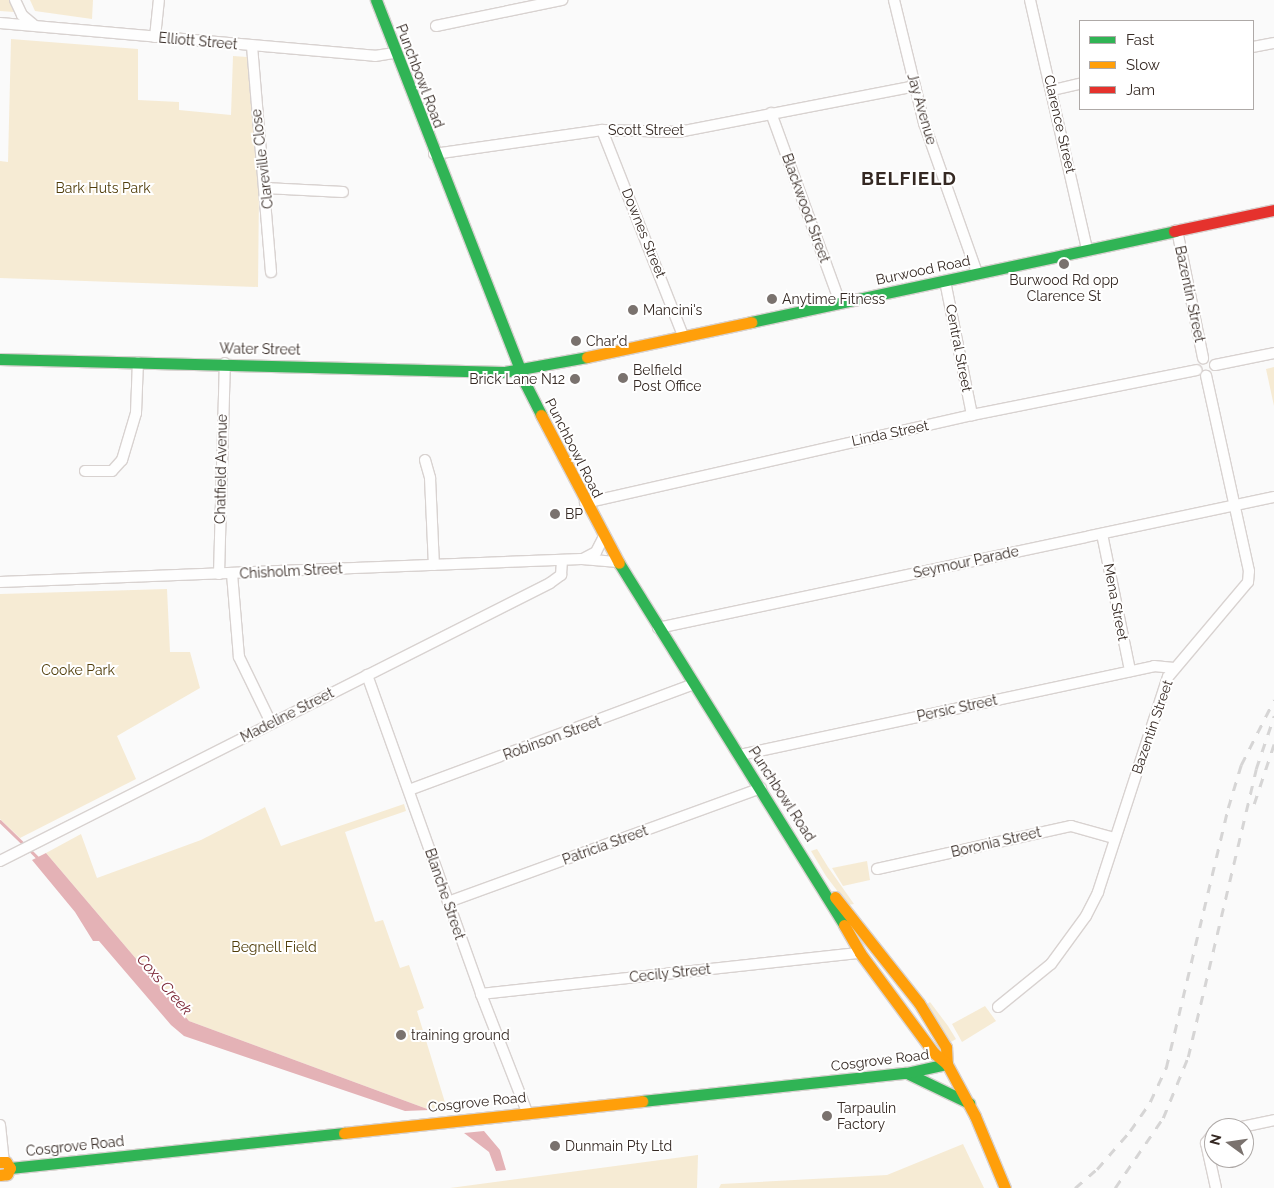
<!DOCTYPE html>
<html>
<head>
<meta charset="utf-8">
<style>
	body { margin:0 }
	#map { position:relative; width:1274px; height:1188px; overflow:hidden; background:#fafafa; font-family:Raleway,sans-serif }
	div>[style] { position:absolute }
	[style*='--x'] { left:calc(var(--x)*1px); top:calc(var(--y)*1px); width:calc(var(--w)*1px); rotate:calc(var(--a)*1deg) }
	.green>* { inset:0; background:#f6ebd4 }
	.water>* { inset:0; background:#e4b2b6 }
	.stream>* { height:2.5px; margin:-1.25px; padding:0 1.25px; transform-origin:1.25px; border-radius:1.25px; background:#e4b2b6 }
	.roads { filter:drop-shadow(1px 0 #d8d2d0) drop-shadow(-1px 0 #d8d2d0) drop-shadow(0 1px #d8d2d0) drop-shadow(0 -1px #d8d2d0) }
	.street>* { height:10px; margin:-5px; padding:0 5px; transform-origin:5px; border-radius:5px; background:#fefefe }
	.fast>* { height:11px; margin:-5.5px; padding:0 5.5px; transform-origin:5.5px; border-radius:5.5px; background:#30b455 }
	.slow>* { height:11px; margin:-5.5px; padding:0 5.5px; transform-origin:5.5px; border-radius:5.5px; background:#ff9f0a }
	.jam>* { height:11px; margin:-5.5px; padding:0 5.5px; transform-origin:5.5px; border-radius:5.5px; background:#e5322d }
	.rail>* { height:2.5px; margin-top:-1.25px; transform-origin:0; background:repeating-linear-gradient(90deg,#d6d5d5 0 9px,transparent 0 18px) }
	.dots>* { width:14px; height:14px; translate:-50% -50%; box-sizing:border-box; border:2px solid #fff; border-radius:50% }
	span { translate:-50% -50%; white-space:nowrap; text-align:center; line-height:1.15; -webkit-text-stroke:4px #fff; paint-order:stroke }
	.street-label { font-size:14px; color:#352923 }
	.park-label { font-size:14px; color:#513e0b }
	.poi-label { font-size:14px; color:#352923 }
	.left { translate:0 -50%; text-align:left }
	.right { translate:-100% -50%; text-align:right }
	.water-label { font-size:15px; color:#7a2635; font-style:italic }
	.district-label { font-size:19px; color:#352923; font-weight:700; letter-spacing:1px }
	.legend { position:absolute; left:1079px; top:20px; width:175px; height:90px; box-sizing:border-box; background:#fff; border:1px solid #aea9a7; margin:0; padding:6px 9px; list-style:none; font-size:15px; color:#352923 }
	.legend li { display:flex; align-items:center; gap:10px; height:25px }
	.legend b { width:25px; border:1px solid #aea9a7 }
	.north { position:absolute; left:1204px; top:1118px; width:50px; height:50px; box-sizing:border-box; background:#fff; border:1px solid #aea9a7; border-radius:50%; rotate:284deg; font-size:14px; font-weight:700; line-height:20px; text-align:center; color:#352923 }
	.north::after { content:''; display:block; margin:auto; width:18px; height:22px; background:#7a726e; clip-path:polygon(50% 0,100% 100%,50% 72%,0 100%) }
</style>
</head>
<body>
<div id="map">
	<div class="green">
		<i style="clip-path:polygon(0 0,9px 0,14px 12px,0 11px)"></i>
		<i style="clip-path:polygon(30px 0,93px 0,92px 19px,35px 11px)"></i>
		<i style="clip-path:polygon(11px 39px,138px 49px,138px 100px,179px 102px,179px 110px,231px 115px,233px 56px,247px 57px,259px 192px,258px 287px,0 278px,0 161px,8px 162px)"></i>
		<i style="clip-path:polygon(1274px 367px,1274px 406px,1266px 369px)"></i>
		<i style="clip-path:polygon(167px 589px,170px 652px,190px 652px,200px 688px,117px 736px,136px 779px,20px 838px,0 819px,0 594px)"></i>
		<i style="clip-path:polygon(404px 804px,406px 811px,345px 832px,375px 922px,383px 920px,400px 968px,409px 965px,424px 1008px,417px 1011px,447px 1109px,430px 1110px,189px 1021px,46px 853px,81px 834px,97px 878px,201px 840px,265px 807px,281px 846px)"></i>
		<i style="clip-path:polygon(817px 849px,828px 867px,854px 904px,848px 905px,826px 876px,811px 851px)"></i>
		<i style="clip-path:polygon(867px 861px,870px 880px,843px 886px,832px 868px)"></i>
		<i style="clip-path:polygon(930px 1002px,948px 1026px,956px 1039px,951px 1042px,927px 1004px)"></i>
		<i style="clip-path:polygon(985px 1006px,996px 1021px,962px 1042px,952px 1024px)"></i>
		<i style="clip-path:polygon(963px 1144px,984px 1188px,719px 1188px,721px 1184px,887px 1175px)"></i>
		<i style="clip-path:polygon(698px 1155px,697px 1188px,450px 1188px)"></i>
	</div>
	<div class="water">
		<i style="clip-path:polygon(46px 853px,189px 1021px,430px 1110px,405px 1111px,184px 1036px,171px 1025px,99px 941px,93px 941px,75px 912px,32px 860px)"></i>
		<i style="clip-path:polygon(484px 1131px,500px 1150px,506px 1170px,496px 1171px,489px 1152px,464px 1133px)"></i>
	</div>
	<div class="stream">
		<i style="--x:0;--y:821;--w:35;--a:44"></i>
		<i style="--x:29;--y:849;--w:14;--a:45"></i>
	</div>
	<div class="roads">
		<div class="street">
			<i style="--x:15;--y:0;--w:17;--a:65"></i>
			<i style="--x:22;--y:15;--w:16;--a:40"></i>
			<i style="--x:894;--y:0;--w:127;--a:76.3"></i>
			<i style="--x:924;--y:123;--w:159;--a:70.5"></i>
			<i style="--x:1030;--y:0;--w:255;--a:77.1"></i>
			<i style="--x:0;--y:23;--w:376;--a:5"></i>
			<i style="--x:375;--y:56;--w:20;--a:-9"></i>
			<i style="--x:436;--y:26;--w:129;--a:-11.7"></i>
			<i style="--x:155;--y:37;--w:37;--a:-84"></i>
			<i style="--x:252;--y:46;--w:227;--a:85.2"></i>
			<i style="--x:1253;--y:47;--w:21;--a:-11"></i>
			<i style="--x:1053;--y:90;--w:28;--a:-13"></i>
			<i style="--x:771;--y:113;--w:202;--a:70"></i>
			<i style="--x:602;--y:130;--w:221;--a:68.5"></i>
			<i style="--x:434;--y:154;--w:170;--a:-8.1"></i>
			<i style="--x:602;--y:130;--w:77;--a:1.5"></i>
			<i style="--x:679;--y:132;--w:240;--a:-11"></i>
			<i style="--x:265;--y:188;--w:78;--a:2.9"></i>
			<i style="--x:1177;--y:230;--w:131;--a:78.5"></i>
			<i style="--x:945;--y:281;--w:137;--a:78.6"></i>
			<i style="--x:1215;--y:365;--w:60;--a:-11.5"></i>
			<i style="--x:425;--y:460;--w:19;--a:74"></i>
			<i style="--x:430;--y:478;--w:87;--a:87.4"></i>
			<i style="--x:85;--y:471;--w:27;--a:0"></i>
			<i style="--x:112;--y:471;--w:15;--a:-48"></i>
			<i style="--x:122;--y:460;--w:49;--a:-73.4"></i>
			<i style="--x:136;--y:413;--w:51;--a:-87.8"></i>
			<i style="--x:585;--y:503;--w:397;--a:-12.8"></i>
			<i style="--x:972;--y:415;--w:229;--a:-11.3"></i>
			<i style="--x:1102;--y:534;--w:140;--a:78.4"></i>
			<i style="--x:583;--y:559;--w:15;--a:-28"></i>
			<i style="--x:596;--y:552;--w:16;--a:-63"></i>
			<i style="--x:219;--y:574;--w:211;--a:-88.4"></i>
			<i style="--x:232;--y:574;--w:83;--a:85.2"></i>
			<i style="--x:239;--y:657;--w:73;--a:64.1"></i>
			<i style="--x:0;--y:582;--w:582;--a:-2.26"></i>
			<i style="--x:582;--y:559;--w:36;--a:5"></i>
			<i style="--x:658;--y:628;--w:630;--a:-12.01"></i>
			<i style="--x:367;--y:675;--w:339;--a:70.3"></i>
			<i style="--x:481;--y:994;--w:127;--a:68.7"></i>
			<i style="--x:740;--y:755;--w:423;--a:-12.1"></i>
			<i style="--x:1154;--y:666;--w:20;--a:6"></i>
			<i style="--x:409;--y:790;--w:304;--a:-20.4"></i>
			<i style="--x:0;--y:861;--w:616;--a:-26.81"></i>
			<i style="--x:550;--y:583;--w:14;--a:-36"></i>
			<i style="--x:561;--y:575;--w:14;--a:-86"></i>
			<i style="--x:877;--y:869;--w:199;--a:-12.5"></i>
			<i style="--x:1071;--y:826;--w:45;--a:15.6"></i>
			<i style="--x:448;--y:902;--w:333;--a:-20"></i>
			<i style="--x:481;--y:994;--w:381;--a:-6.2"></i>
			<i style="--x:998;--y:1007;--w:68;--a:-39.1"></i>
			<i style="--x:1051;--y:964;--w:59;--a:-53.9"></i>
			<i style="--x:1086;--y:916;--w:27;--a:-63"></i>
			<i style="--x:1098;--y:892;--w:226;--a:-72"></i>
			<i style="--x:1168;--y:677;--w:124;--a:-49.9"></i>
			<i style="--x:1248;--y:582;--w:11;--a:-85"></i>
			<i style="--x:1249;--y:571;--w:200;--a:-102.4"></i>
			<i style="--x:0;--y:1125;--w:36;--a:84"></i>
			<i style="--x:1237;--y:1128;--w:38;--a:-12"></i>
			<i style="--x:1214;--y:1133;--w:13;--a:129"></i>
			<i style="--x:1206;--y:1143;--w:46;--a:77.5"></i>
		</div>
		<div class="fast">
			<i style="--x:376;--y:0;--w:411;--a:68.7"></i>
			<i style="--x:525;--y:383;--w:36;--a:63"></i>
			<i style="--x:751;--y:322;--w:433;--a:-12.1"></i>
			<i style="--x:0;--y:359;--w:504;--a:1.48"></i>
			<i style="--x:504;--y:372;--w:84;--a:-10.2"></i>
			<i style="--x:619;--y:563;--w:426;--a:58.1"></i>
			<i style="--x:909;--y:1074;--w:67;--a:25.8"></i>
			<i style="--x:642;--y:1101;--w:265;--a:-6.1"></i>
			<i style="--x:906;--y:1073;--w:42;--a:-12.4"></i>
			<i style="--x:10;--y:1168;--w:336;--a:-6"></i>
		</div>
		<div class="slow">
			<i style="--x:587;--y:357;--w:168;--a:-12"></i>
			<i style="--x:541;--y:415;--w:167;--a:62.2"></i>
			<i style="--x:835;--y:897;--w:135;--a:51.6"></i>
			<i style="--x:919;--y:1003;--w:52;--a:58.5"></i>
			<i style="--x:946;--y:1047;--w:17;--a:87"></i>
			<i style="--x:844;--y:925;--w:32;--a:60"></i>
			<i style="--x:860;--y:953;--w:124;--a:53.5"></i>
			<i style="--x:934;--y:1053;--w:17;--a:40"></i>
			<i style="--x:947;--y:1064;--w:59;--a:61.7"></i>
			<i style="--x:975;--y:1116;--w:78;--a:67.4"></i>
			<i style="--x:344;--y:1133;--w:300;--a:-6.1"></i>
			<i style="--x:0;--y:1162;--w:6;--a:0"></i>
			<i style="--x:6;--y:1162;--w:7;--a:56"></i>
			<i style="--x:10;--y:1168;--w:7;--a:117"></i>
			<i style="--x:7;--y:1174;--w:7;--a:172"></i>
		</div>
		<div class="jam">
			<i style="--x:1174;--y:231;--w:102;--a:-11.9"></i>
		</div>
	</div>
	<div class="rail">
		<i style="--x:1254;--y:804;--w:63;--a:-71.6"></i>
		<i style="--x:1075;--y:1188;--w:29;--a:-41"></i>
		<i style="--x:1097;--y:1169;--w:50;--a:-49"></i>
		<i style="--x:1130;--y:1131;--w:35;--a:-55"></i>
		<i style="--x:1150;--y:1102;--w:38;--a:-65"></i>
		<i style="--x:1166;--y:1068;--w:267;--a:-76.6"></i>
		<i style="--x:1228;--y:808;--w:45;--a:-73.2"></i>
		<i style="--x:1241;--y:765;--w:73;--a:-63.1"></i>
		<i style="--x:1115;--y:1188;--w:85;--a:-55.6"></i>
		<i style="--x:1163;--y:1118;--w:66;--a:-67.7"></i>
		<i style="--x:1188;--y:1057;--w:296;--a:-76.7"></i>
		<i style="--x:1256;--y:769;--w:56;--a:-71.2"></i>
	</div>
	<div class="dots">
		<i style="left:1064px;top:264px;background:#7a726e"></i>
		<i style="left:772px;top:299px;background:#7a726e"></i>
		<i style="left:633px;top:310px;background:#7a726e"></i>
		<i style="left:576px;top:341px;background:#7a726e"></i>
		<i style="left:623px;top:378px;background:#7a726e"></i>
		<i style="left:575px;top:379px;background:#7a726e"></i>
		<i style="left:555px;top:514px;background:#7a726e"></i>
		<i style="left:401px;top:1035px;background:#7a726e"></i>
		<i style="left:827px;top:1116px;background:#7a726e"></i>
		<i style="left:555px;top:1146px;background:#7a726e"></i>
	</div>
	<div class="street-label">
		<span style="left:198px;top:41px;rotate:5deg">Elliott Street</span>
		<span style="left:420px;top:76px;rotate:69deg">Punchbowl Road</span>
		<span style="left:922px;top:109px;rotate:74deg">Jay Avenue</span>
		<span style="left:1060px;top:124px;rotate:77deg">Clarence Street</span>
		<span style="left:646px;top:130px">Scott Street</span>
		<span style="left:262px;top:159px;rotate:-97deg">Clareville Close</span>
		<span style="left:806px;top:208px;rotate:70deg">Blackwood Street</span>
		<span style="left:644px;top:233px;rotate:68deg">Downes Street</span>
		<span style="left:923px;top:270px;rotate:-12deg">Burwood Road</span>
		<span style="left:1190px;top:294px;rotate:78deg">Bazentin Street</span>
		<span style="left:959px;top:348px;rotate:79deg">Central Street</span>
		<span style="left:260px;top:349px;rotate:1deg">Water Street</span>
		<span style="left:890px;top:433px;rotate:-12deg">Linda Street</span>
		<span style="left:574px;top:448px;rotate:63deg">Punchbowl Road</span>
		<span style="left:221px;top:469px;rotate:-89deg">Chatfield Avenue</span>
		<span style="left:966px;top:562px;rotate:-12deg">Seymour Parade</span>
		<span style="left:291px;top:571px;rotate:-3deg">Chisholm Street</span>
		<span style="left:1116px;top:602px;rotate:79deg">Mena Street</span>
		<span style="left:957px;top:708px;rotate:-12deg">Persic Street</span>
		<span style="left:287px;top:715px;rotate:-27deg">Madeline Street</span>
		<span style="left:1152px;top:727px;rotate:-71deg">Bazentin Street</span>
		<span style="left:552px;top:738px;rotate:-20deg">Robinson Street</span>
		<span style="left:782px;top:794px;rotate:57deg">Punchbowl Road</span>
		<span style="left:996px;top:842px;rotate:-13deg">Boronia Street</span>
		<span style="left:605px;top:845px;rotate:-20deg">Patricia Street</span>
		<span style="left:445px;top:894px;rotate:71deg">Blanche Street</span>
		<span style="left:670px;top:973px;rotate:-6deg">Cecily Street</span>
		<span style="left:880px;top:1060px;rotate:-7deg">Cosgrove Road</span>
		<span style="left:477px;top:1102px;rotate:-6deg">Cosgrove Road</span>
		<span style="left:75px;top:1146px;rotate:-6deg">Cosgrove Road</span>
	</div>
	<div class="park-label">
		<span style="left:103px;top:188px">Bark Huts Park</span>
		<span style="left:78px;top:670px">Cooke Park</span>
		<span style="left:274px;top:947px">Begnell Field</span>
	</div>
	<div class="poi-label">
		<span style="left:1064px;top:288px">Burwood Rd opp<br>Clarence St</span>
		<span class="left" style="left:782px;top:299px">Anytime Fitness</span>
		<span class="left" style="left:643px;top:310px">Mancini's</span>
		<span class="left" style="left:586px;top:341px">Char'd</span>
		<span class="left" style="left:633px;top:378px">Belfield<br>Post Office</span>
		<span class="right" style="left:565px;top:379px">Brick Lane N12</span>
		<span class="left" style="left:565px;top:514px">BP</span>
		<span class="left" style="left:411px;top:1035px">training ground</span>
		<span class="left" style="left:837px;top:1116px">Tarpaulin<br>Factory</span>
		<span class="left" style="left:565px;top:1146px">Dunmain Pty Ltd</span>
	</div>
	<div class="water-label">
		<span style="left:164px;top:985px;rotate:49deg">Coxs Creek</span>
	</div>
	<div class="district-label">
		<span style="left:909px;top:179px">BELFIELD</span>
	</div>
	<ul class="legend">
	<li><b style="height:6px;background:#30b455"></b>Fast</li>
	<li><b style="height:6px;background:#ff9f0a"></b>Slow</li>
	<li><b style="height:6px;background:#e5322d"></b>Jam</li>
	</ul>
	<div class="north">N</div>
</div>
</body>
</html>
